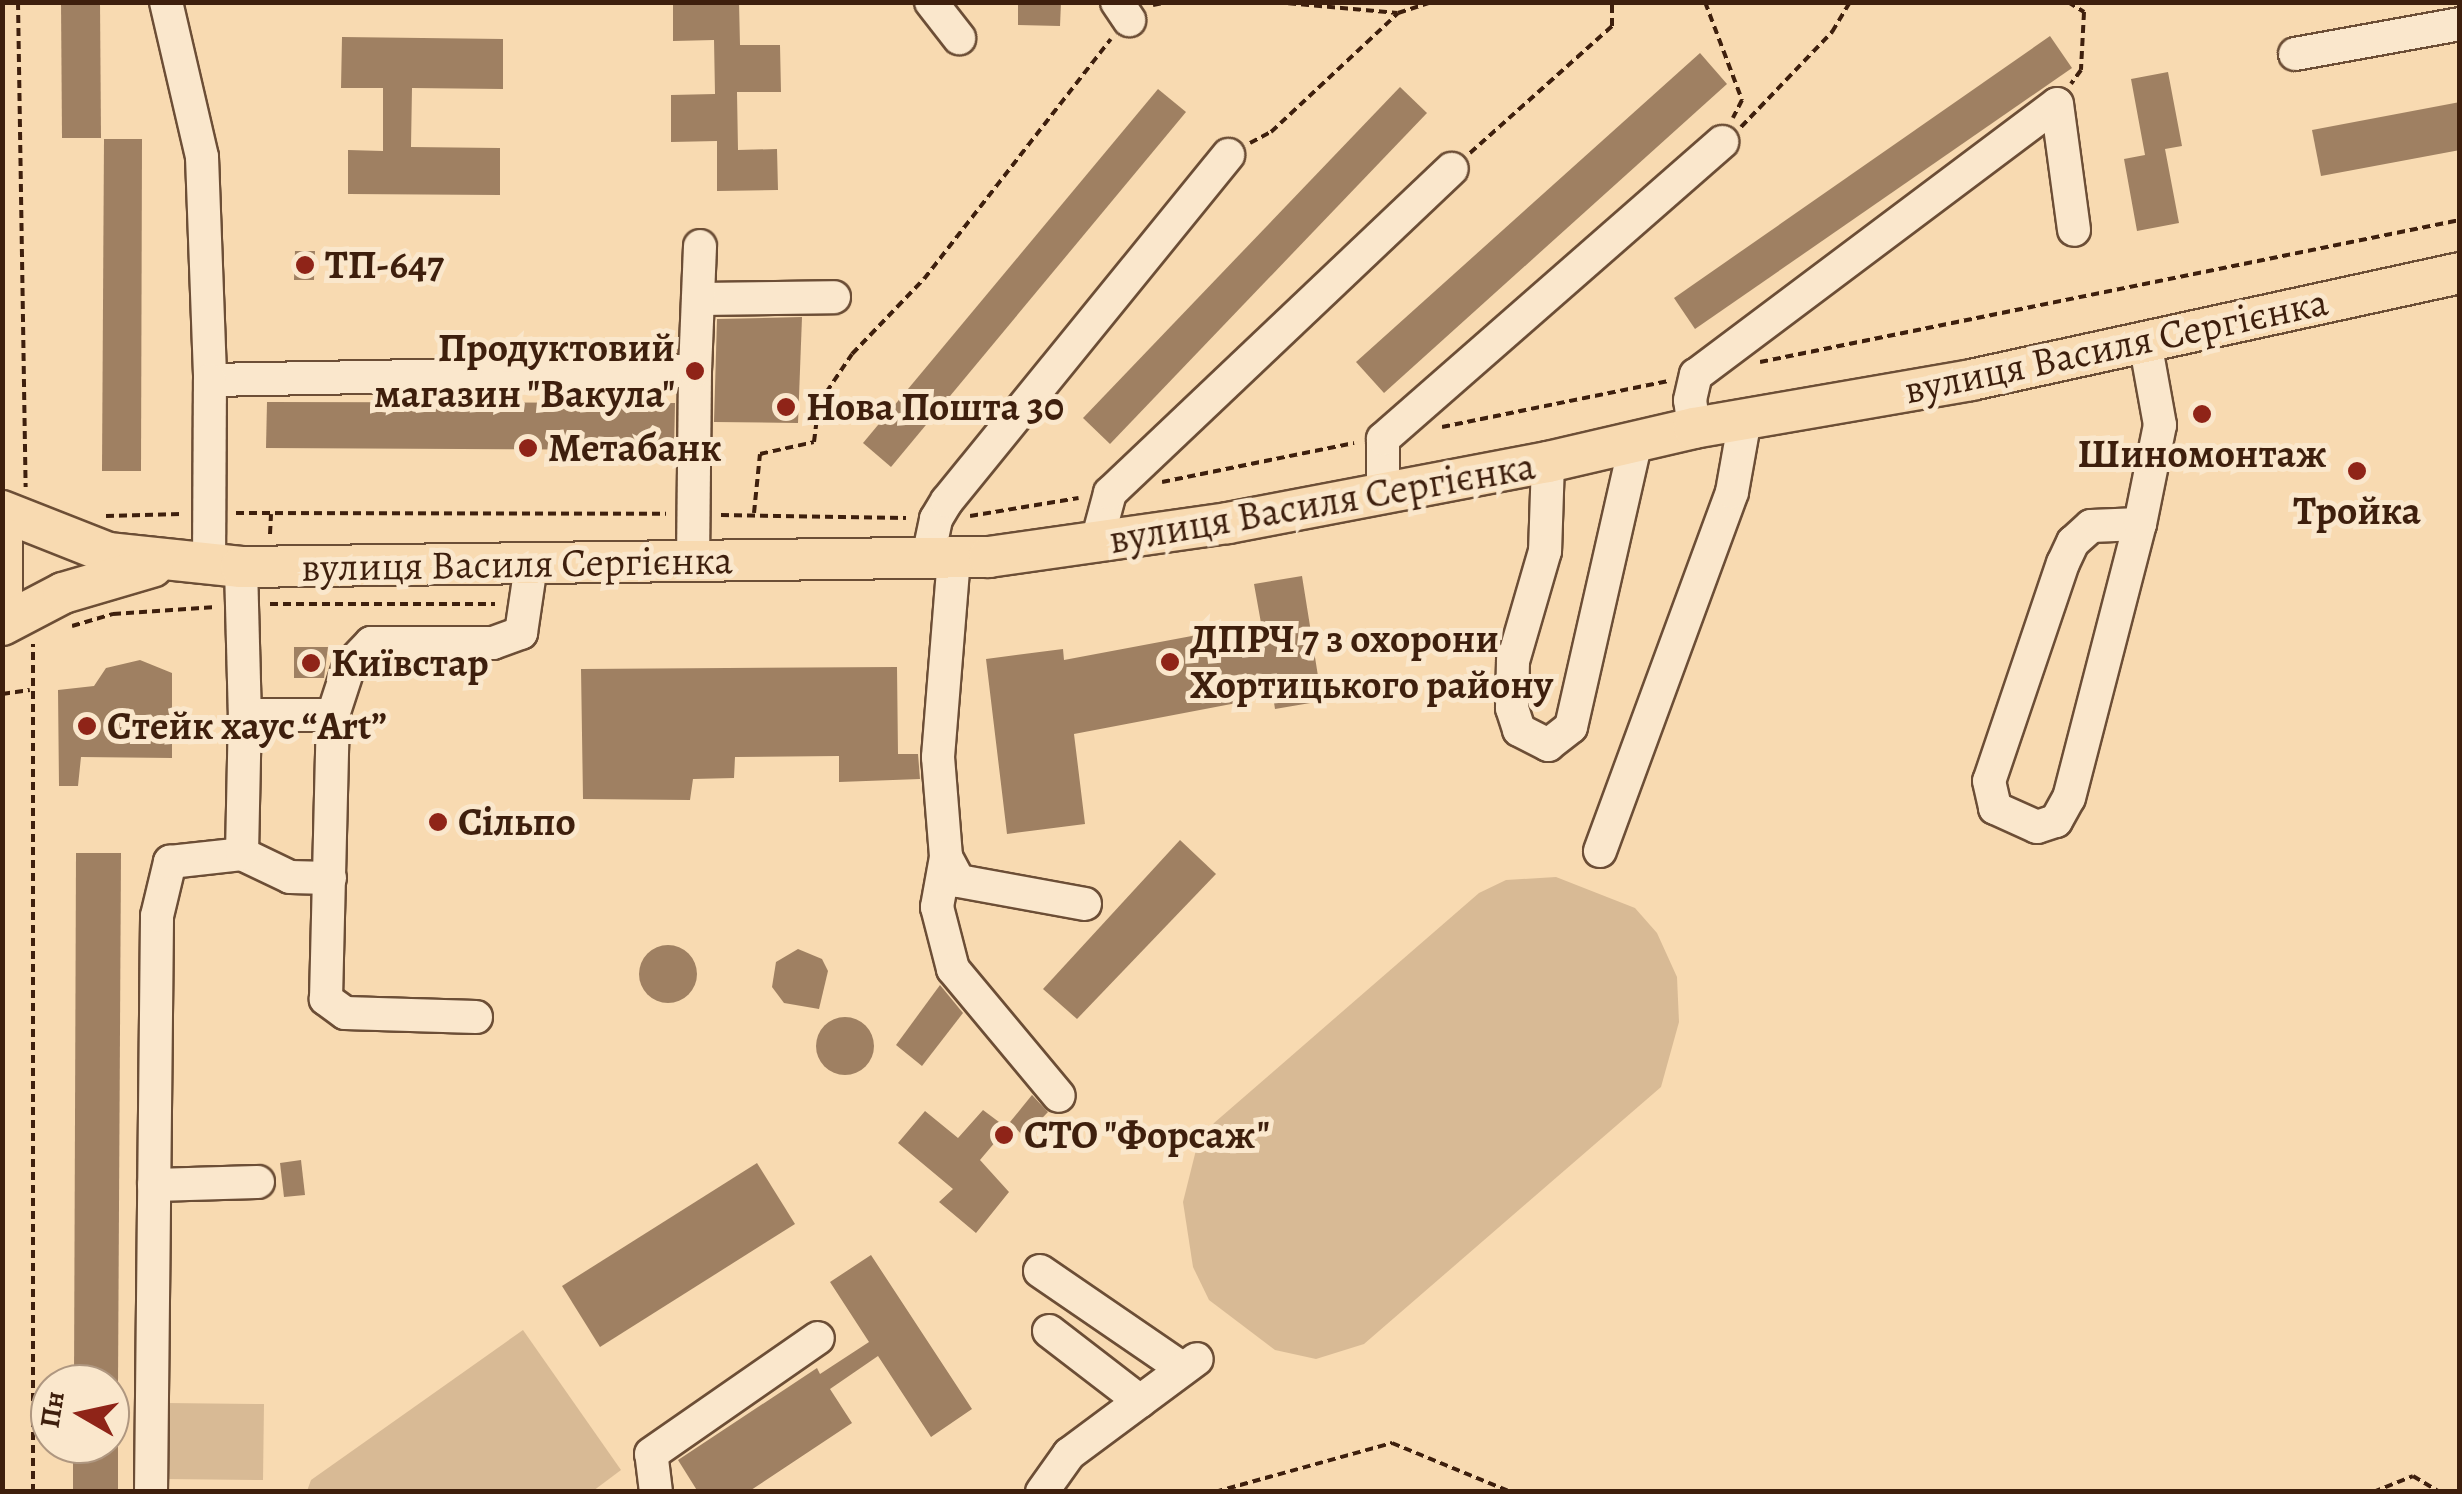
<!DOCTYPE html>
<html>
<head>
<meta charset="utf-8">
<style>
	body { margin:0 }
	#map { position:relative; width:2462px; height:1494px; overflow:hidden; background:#f8dab1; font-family:Alegreya,serif }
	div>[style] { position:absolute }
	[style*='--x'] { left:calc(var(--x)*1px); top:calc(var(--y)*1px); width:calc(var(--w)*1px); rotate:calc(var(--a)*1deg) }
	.green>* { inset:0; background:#d8ba95 }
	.building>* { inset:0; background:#9f8062 }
	.round { border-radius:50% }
	.path>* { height:4px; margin-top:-2px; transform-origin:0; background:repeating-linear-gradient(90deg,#3e1f0d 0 8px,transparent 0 13px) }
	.roads { filter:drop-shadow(2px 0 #6c4e36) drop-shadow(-2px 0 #6c4e36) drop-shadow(0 2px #6c4e36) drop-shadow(0 -2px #6c4e36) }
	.minor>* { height:32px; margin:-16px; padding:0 16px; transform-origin:16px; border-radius:16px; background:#fae7cc }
	.major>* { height:40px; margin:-20px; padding:0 20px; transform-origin:20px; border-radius:20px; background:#f8dab1 }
	.dots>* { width:28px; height:28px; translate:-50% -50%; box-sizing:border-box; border:5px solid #fae7cc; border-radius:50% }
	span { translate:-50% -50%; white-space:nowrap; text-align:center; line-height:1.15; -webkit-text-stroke:10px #fae7cc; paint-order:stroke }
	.poi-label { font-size:40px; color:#3e1f0d; font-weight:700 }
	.left { translate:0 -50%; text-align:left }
	.right { translate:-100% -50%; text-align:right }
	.street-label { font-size:40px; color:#3e1f0d }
	.frame { position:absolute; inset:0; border:5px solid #3e1f0d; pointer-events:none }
	.north { position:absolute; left:30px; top:1364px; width:100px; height:100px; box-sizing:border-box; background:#fae7cc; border:2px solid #af9780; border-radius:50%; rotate:279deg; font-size:28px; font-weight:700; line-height:40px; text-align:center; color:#3e1f0d }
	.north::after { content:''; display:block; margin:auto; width:35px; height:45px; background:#8f2418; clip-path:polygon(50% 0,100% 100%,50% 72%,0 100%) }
</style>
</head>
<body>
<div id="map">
	<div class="green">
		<i style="clip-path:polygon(1556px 877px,1635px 908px,1657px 933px,1677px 977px,1679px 1022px,1661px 1087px,1364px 1344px,1316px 1359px,1275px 1350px,1209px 1300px,1193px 1267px,1183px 1202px,1196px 1150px,1214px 1123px,1479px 893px,1506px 880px)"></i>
		<i style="clip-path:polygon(523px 1330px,621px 1470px,593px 1491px,307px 1491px,311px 1480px)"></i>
		<i style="clip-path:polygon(166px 1403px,264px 1404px,263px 1480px,165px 1479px)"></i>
	</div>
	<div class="building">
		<i style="clip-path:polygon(61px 2px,100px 2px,101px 138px,62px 138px)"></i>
		<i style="clip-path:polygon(673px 2px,739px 2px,740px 45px,780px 45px,781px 92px,737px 92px,738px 150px,777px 149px,778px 190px,717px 191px,717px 141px,671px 142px,671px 95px,715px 94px,714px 40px,673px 41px)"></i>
		<i style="clip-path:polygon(1018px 2px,1061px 2px,1060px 26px,1018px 25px)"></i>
		<i style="clip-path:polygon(2050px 36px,2072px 68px,1695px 329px,1674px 298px)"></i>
		<i style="clip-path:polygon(342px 37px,503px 39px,503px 89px,412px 88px,411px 147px,500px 148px,500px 195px,348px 194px,348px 150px,383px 151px,383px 88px,341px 88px)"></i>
		<i style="clip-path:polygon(1700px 53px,1727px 84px,1384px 393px,1356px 362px)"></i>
		<i style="clip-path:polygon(2168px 72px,2182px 146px,2165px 149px,2179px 223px,2137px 231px,2124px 159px,2145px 155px,2131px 79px)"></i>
		<i style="clip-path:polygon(1400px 87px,1427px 113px,1110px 444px,1083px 418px)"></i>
		<i style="clip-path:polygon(1158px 89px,1186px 112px,891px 467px,863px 443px)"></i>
		<i style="clip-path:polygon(2460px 102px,2460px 150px,2321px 176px,2312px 130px)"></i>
		<i style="clip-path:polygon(104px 139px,142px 139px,141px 471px,102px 471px)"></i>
		<i style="clip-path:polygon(295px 251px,315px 251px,314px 280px,294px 280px)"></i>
		<i style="clip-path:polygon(802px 317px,798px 423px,714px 422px,717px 319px)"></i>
		<i style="clip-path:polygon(267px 402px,675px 403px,674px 450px,266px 448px)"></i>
		<i style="clip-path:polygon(1302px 576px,1322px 701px,1275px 709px,1273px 696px,1074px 734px,1085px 824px,1007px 834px,986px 659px,1063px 649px,1064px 660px,1261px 623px,1254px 584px)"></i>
		<i style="clip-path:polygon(294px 647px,328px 647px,324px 678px,294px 678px)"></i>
		<i style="clip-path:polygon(140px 660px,172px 673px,172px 758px,81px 757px,78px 786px,59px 786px,58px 690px,94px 686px,106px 668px)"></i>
		<i style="clip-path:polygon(897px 667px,898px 754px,918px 754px,920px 779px,839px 782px,839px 756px,735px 757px,734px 778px,693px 779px,690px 800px,583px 799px,581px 669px)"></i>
		<i style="clip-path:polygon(1180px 840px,1216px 874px,1077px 1019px,1043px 989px)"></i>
		<i style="clip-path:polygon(76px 853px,121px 853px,118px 1384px,74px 1384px)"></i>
		<i class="round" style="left:639px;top:945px;width:58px;height:58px"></i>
		<i style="clip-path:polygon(798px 949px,822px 959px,828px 971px,819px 1009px,784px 1003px,772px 987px,776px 962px)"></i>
		<i style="clip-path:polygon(940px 985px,963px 1013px,922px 1066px,896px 1045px)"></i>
		<i class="round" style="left:816px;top:1017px;width:58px;height:58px"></i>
		<i style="clip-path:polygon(1032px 1095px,1048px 1112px,1024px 1137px,1010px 1122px)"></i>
		<i style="clip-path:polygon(983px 1110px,1007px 1128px,980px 1160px,1009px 1192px,976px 1233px,939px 1202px,953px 1189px,898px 1143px,925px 1111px,958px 1138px)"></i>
		<i style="clip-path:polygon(301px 1160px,305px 1195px,284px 1197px,280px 1163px)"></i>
		<i style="clip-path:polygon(757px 1163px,795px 1224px,600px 1347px,562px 1286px)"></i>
		<i style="clip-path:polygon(871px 1255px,972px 1409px,931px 1437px,878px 1356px,830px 1389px,852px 1423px,748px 1492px,698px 1492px,678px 1460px,817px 1368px,820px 1374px,869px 1342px,830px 1282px)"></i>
		<i style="clip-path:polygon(73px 1444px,118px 1444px,118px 1492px,73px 1492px)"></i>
	</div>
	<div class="path">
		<i style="--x:18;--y:2;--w:485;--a:89.1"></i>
		<i style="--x:1275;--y:2;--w:123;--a:5.1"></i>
		<i style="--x:1398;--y:13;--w:36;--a:-18"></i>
		<i style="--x:1705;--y:2;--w:105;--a:69.3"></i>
		<i style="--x:1742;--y:100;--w:20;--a:117"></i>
		<i style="--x:2068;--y:2;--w:19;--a:32"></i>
		<i style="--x:2084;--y:12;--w:58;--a:93"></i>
		<i style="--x:2081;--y:70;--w:17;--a:126"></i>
		<i style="--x:1153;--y:5;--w:15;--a:-11"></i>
		<i style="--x:1741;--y:127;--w:132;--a:-46.2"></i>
		<i style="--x:1832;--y:32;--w:35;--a:-59"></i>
		<i style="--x:1250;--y:143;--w:24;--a:-28"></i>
		<i style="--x:1271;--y:132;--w:174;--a:-43.1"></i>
		<i style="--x:1470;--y:153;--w:191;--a:-41.8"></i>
		<i style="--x:1612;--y:26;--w:24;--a:-90"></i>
		<i style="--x:1760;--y:362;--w:714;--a:-11.47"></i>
		<i style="--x:1442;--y:427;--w:231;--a:-11.5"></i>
		<i style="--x:1162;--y:482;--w:196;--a:-11.5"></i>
		<i style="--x:236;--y:513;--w:430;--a:0.1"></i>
		<i style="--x:754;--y:513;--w:59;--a:-84.2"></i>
		<i style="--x:760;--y:454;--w:55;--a:-12.5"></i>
		<i style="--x:814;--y:442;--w:39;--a:-83"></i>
		<i style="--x:819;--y:403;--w:59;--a:-56"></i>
		<i style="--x:852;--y:354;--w:104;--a:-46.2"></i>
		<i style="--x:924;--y:279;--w:304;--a:-52.1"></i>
		<i style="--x:721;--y:515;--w:185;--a:0.9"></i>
		<i style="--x:106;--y:516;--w:75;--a:-1.5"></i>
		<i style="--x:970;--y:516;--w:110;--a:-9.4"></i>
		<i style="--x:270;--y:534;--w:20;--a:-87"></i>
		<i style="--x:270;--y:604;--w:225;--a:0"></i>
		<i style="--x:72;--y:626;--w:43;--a:-16.3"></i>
		<i style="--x:113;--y:614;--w:103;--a:-3.9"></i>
		<i style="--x:2;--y:694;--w:28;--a:-8"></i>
		<i style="--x:33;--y:1492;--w:848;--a:-90"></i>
		<i style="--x:1215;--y:1492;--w:184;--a:-15.5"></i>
		<i style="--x:1392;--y:1443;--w:129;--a:22.4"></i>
		<i style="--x:2373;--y:1492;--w:43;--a:-21.8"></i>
		<i style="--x:2413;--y:1476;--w:31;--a:31"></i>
	</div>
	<div class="roads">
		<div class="minor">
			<i style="--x:166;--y:2;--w:159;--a:76.9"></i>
			<i style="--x:202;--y:157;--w:223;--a:87.9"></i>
			<i style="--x:210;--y:380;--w:485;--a:-1.1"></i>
			<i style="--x:695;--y:371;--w:191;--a:90.6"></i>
			<i style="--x:931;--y:2;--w:46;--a:52.1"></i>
			<i style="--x:1117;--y:2;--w:22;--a:56"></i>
			<i style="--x:2295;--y:54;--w:168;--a:-10.3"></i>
			<i style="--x:698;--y:299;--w:136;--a:-0.8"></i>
			<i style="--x:695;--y:371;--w:125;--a:-87.7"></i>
			<i style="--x:1694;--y:428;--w:28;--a:-98"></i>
			<i style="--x:1690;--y:400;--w:26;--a:-77"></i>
			<i style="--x:1696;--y:375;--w:451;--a:-36.9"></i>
			<i style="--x:2057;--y:104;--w:127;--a:82.3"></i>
			<i style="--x:1548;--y:462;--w:89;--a:91.9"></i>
			<i style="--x:1545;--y:551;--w:115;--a:106.2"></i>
			<i style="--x:1513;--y:661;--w:47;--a:91.2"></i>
			<i style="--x:1512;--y:708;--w:23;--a:72"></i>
			<i style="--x:1519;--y:730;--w:33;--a:27"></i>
			<i style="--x:1548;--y:745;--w:29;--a:-38"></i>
			<i style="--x:1571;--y:727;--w:289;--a:-77.2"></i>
			<i style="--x:1383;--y:492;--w:53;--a:-90"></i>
			<i style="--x:1383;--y:439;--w:451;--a:-41.2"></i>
			<i style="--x:2140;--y:524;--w:49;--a:177.7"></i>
			<i style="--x:2091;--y:526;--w:24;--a:138"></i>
			<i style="--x:2073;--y:542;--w:23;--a:115"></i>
			<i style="--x:2063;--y:563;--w:230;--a:108.7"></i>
			<i style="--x:1989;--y:781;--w:28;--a:77"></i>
			<i style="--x:1995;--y:808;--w:46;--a:24.3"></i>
			<i style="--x:2037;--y:827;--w:20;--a:-18"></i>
			<i style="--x:2056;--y:821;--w:26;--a:-61"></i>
			<i style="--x:2069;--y:798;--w:283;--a:-75.5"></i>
			<i style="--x:2140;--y:524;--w:101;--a:-78.6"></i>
			<i style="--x:2160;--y:425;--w:84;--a:-100.2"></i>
			<i style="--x:1096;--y:545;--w:54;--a:-74.9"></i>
			<i style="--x:1110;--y:493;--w:471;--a:-43.5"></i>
			<i style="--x:928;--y:557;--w:39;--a:-78"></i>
			<i style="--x:936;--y:519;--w:21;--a:-59"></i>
			<i style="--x:947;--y:501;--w:446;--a:-50.9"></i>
			<i style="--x:954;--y:558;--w:200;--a:94.6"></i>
			<i style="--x:938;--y:757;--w:100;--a:85.4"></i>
			<i style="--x:946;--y:857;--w:27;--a:62"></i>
			<i style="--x:959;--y:881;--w:128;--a:10.3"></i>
			<i style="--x:209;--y:565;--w:185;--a:-89.7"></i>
			<i style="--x:241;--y:567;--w:148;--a:88.5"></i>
			<i style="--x:245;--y:715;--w:88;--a:0"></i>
			<i style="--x:1600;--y:851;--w:382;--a:-69.8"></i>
			<i style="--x:1732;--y:492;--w:74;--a:-79.9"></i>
			<i style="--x:242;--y:854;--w:53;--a:25.6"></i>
			<i style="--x:290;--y:877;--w:40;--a:1.4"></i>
			<i style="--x:946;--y:857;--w:51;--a:100.2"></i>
			<i style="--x:937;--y:907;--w:64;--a:75.5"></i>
			<i style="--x:953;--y:969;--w:165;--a:50.2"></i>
			<i style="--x:476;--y:1017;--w:131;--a:-178.3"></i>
			<i style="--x:345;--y:1013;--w:24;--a:-144"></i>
			<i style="--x:326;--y:999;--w:284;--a:-88.6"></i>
			<i style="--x:333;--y:715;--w:52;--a:-71.9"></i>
			<i style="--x:349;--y:666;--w:32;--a:-46"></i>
			<i style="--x:371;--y:643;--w:122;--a:0"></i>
			<i style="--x:493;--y:643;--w:30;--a:-20"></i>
			<i style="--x:521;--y:633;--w:69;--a:-81.6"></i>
			<i style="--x:154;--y:1185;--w:104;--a:-1.7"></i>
			<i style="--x:1040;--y:1271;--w:173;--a:34.4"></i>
			<i style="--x:1049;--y:1331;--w:115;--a:37.6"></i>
			<i style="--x:151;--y:1492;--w:576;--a:-89.4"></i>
			<i style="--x:157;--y:916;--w:56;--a:-76.5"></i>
			<i style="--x:170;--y:862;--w:72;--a:-6.3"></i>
			<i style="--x:242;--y:854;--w:139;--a:-88.8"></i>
			<i style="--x:656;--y:1492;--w:38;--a:-97"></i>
			<i style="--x:651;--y:1454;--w:203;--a:-34.8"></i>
			<i style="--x:1042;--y:1492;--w:47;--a:-54.6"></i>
			<i style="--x:1069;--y:1454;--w:159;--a:-36.6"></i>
		</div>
		<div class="major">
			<i style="--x:2;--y:511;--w:114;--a:21.6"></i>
			<i style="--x:108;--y:553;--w:134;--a:6"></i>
			<i style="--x:241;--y:567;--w:748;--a:-0.77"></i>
			<i style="--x:989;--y:557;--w:241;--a:-8.1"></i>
			<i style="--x:1228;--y:523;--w:326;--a:-10.8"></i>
			<i style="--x:1548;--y:462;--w:150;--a:-13.1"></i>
			<i style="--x:1694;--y:428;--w:281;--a:-9.8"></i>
			<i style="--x:1971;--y:380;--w:501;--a:-12.34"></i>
			<i style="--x:2;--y:537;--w:56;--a:90"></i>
			<i style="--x:2;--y:625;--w:69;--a:-27.7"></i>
			<i style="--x:63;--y:593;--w:93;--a:-16.3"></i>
		</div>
	</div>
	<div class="dots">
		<i style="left:305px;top:265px;background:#8f2418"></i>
		<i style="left:695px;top:371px;background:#8f2418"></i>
		<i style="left:786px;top:407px;background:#8f2418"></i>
		<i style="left:2202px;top:414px;background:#8f2418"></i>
		<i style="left:528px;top:448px;background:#8f2418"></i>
		<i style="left:2357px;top:471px;background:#8f2418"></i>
		<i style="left:1170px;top:662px;background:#8f2418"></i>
		<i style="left:311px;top:663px;background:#8f2418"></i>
		<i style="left:87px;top:726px;background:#8f2418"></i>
		<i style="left:438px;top:822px;background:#8f2418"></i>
		<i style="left:1004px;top:1135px;background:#8f2418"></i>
	</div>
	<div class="poi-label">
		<span class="left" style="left:325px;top:265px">ТП-647</span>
		<span class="right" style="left:675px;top:371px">Продуктовий<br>магазин "Вакула"</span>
		<span class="left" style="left:806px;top:407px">Нова Пошта 30</span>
		<span class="left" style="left:548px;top:448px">Метабанк</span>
		<span style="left:2202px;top:454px">Шиномонтаж</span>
		<span style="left:2357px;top:511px">Тройка</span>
		<span class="left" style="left:1190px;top:662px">ДПРЧ 7 з охорони<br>Хортицького району</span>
		<span class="left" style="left:331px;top:663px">Київстар</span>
		<span class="left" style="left:107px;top:726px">Стейк хаус “Art”</span>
		<span class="left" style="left:458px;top:822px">Сільпо</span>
		<span class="left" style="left:1024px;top:1135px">СТО "Форсаж"</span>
	</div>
	<div class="street-label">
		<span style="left:2116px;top:346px;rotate:-12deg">вулиця Василя Сергієнка</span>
		<span style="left:1322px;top:503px;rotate:-10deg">вулиця Василя Сергієнка</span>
		<span style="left:517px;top:564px;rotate:-1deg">вулиця Василя Сергієнка</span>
	</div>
	<div class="frame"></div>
	<div class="north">Пн</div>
</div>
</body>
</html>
